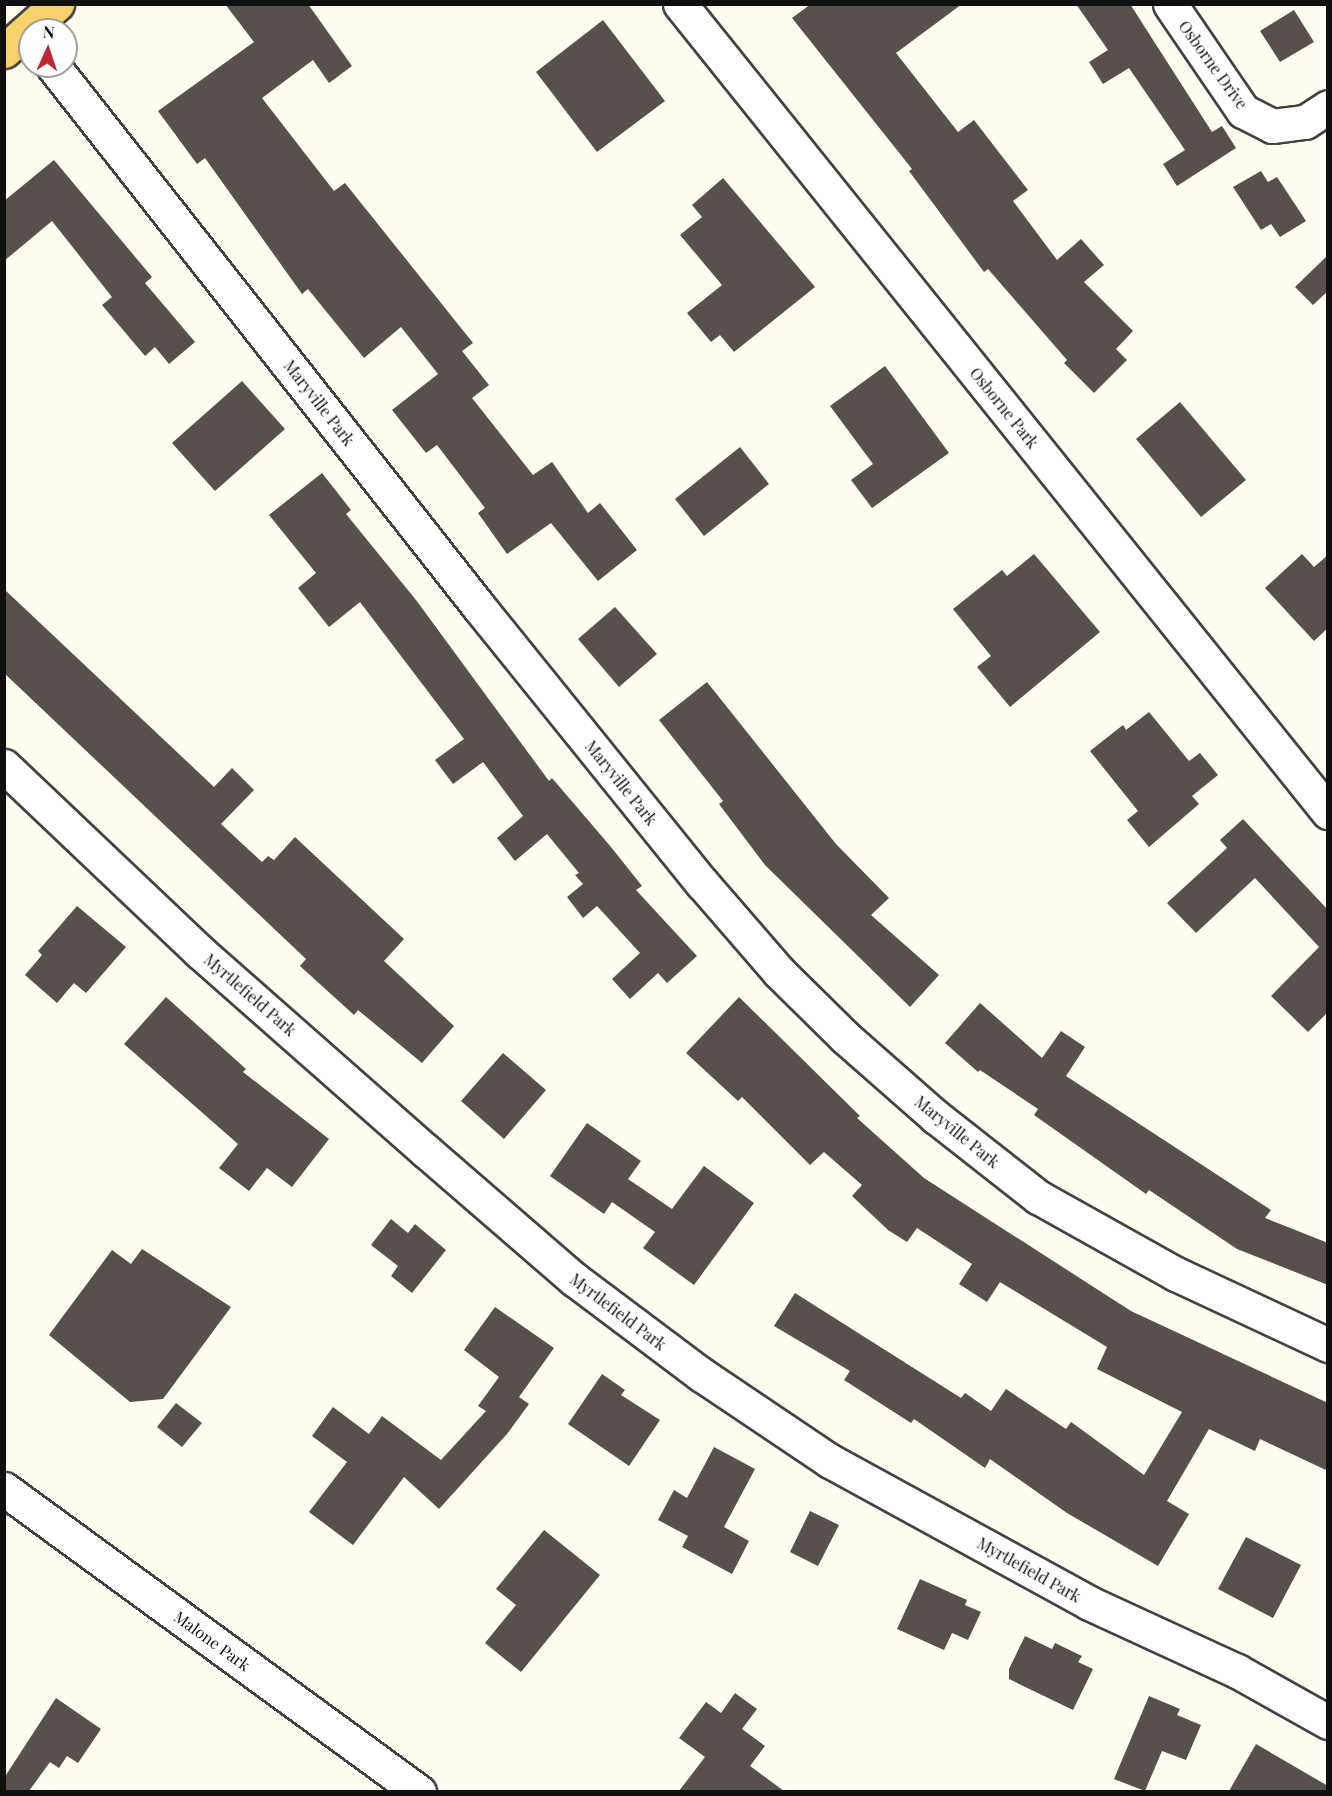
<!DOCTYPE html>
<html>
<head>
<meta charset="utf-8">
<style>
	body { margin:0 }
	#map { position:relative; width:1332px; height:1796px; overflow:hidden; background:#fffcf2; font-family:"Playfair Display",serif }
	div>[style] { position:absolute }
	[style*='--x'] { left:calc(var(--x)*1px); top:calc(var(--y)*1px); width:calc(var(--w)*1px); rotate:calc(var(--a)*1deg) }
	.building>* { inset:0; background:#58504c }
	.roads { filter:drop-shadow(2px 0 #434343) drop-shadow(-2px 0 #434343) drop-shadow(0 2px #434343) drop-shadow(0 -2px #434343) }
	.minor>* { height:33px; margin:-16.5px; padding:0 16.5px; transform-origin:16.5px; border-radius:16.5px; background:#fff }
	.major>* { height:33px; margin:-16.5px; padding:0 16.5px; transform-origin:16.5px; border-radius:16.5px; background:#f7d26a }
	span { translate:-50% -50%; white-space:nowrap; text-align:center; line-height:1.15; -webkit-text-stroke:6px #fff; paint-order:stroke }
	.street-label { font-size:16px; color:#101010 }
	.frame { position:absolute; inset:0; border:6px solid #101010; pointer-events:none }
	.north { position:absolute; left:18px; top:18px; width:60px; height:60px; box-sizing:border-box; background:#fff; border:2px solid #9f9f9f; border-radius:50%; rotate:3deg; font-size:16px; font-weight:700; line-height:24px; text-align:center; color:#101010 }
	.north::after { content:''; display:block; margin:auto; width:21px; height:27px; background:#c02732; clip-path:polygon(50% 0,100% 100%,50% 72%,0 100%) }
</style>
</head>
<body>
<div id="map">
	<div class="building">
		<i style="clip-path:polygon(225px 4px,308px 4px,352px 66px,329px 83px,313px 60px,262px 98px,334px 191px,345px 183px,473px 343px,462px 351px,489px 385px,472px 398px,533px 475px,552px 462px,588px 513px,600px 503px,637px 550px,598px 581px,551px 523px,507px 554px,478px 513px,485px 508px,437px 445px,426px 453px,392px 410px,438px 374px,401px 327px,364px 358px,308px 289px,302px 294px,205px 158px,197px 164px,158px 111px,254px 42px)"></i>
		<i style="clip-path:polygon(811px 4px,962px 4px,896px 53px,958px 132px,974px 120px,1028px 190px,1013px 201px,1057px 260px,1081px 239px,1104px 265px,1084px 282px,1133px 331px,1116px 349px,1127px 360px,1094px 393px,1064px 363px,1067px 360px,988px 269px,984px 272px,909px 171px,912px 169px,792px 18px)"></i>
		<i style="clip-path:polygon(1076px 4px,1130px 4px,1212px 132px,1222px 126px,1236px 148px,1177px 186px,1163px 164px,1185px 150px,1129px 68px,1103px 84px,1089px 62px,1108px 50px)"></i>
		<i style="clip-path:polygon(1294px 10px,1314px 42px,1280px 62px,1260px 31px)"></i>
		<i style="clip-path:polygon(603px 20px,665px 101px,597px 152px,536px 72px)"></i>
		<i style="clip-path:polygon(54px 160px,152px 277px,145px 283px,195px 342px,169px 364px,155px 347px,145px 356px,102px 305px,112px 297px,52px 221px,4px 261px,4px 201px)"></i>
		<i style="clip-path:polygon(1261px 171px,1268px 182px,1277px 177px,1306px 221px,1280px 237px,1271px 224px,1261px 230px,1233px 187px)"></i>
		<i style="clip-path:polygon(723px 178px,815px 287px,734px 352px,720px 335px,711px 342px,687px 313px,722px 285px,680px 235px,702px 217px,692px 205px)"></i>
		<i style="clip-path:polygon(1328px 255px,1328px 291px,1313px 305px,1295px 287px)"></i>
		<i style="clip-path:polygon(885px 366px,949px 453px,872px 508px,851px 480px,873px 464px,830px 406px)"></i>
		<i style="clip-path:polygon(242px 381px,285px 429px,215px 491px,172px 443px)"></i>
		<i style="clip-path:polygon(1180px 402px,1246px 480px,1201px 517px,1136px 439px)"></i>
		<i style="clip-path:polygon(740px 447px,769px 484px,704px 536px,675px 499px)"></i>
		<i style="clip-path:polygon(322px 473px,351px 510px,346px 514px,416px 600px,549px 781px,552px 778px,611px 847px,642px 886px,636px 890px,697px 956px,667px 983px,658px 973px,630px 999px,612px 979px,640px 953px,597px 906px,583px 918px,567px 897px,583px 884px,575px 875px,579px 873px,547px 834px,515px 861px,497px 838px,523px 816px,483px 762px,453px 784px,435px 760px,464px 739px,360px 602px,329px 627px,298px 588px,316px 573px,269px 515px)"></i>
		<i style="clip-path:polygon(1034px 554px,1100px 632px,1010px 707px,977px 667px,991px 656px,953px 609px,1002px 570px,1007px 576px)"></i>
		<i style="clip-path:polygon(1302px 554px,1314px 567px,1328px 555px,1328px 628px,1314px 641px,1265px 588px)"></i>
		<i style="clip-path:polygon(4px 589px,214px 787px,232px 768px,254px 790px,221px 824px,262px 862px,268px 856px,274px 860px,295px 837px,404px 939px,384px 961px,454px 1026px,422px 1063px,358px 1010px,354px 1015px,300px 966px,306px 959px,4px 673px)"></i>
		<i style="clip-path:polygon(615px 607px,657px 654px,619px 687px,578px 639px)"></i>
		<i style="clip-path:polygon(707px 682px,836px 844px,889px 898px,871px 915px,939px 975px,910px 1007px,765px 865px,719px 804px,723px 801px,659px 720px)"></i>
		<i style="clip-path:polygon(1149px 712px,1189px 761px,1200px 753px,1218px 775px,1192px 796px,1199px 804px,1149px 847px,1127px 820px,1138px 811px,1090px 751px,1123px 725px,1126px 730px)"></i>
		<i style="clip-path:polygon(1243px 819px,1328px 910px,1328px 1012px,1308px 1032px,1271px 996px,1319px 947px,1255px 878px,1196px 933px,1167px 903px,1227px 848px,1220px 840px)"></i>
		<i style="clip-path:polygon(77px 906px,126px 947px,86px 993px,74px 983px,57px 1003px,25px 975px,42px 955px,38px 951px)"></i>
		<i style="clip-path:polygon(166px 997px,246px 1069px,243px 1072px,329px 1139px,292px 1187px,267px 1168px,249px 1191px,219px 1168px,238px 1144px,124px 1044px)"></i>
		<i style="clip-path:polygon(739px 997px,860px 1116px,857px 1118px,924px 1178px,1131px 1311px,1328px 1403px,1328px 1471px,1260px 1439px,1255px 1451px,1209px 1429px,1167px 1501px,1189px 1514px,1158px 1566px,1067px 1513px,990px 1459px,985px 1468px,914px 1419px,911px 1423px,844px 1380px,850px 1371px,774px 1326px,795px 1293px,961px 1398px,965px 1393px,991px 1411px,1006px 1389px,1066px 1429px,1071px 1422px,1144px 1475px,1182px 1412px,1097px 1369px,1107px 1347px,1000px 1282px,987px 1302px,959px 1284px,972px 1264px,917px 1228px,907px 1242px,888px 1230px,852px 1196px,862px 1185px,824px 1152px,810px 1165px,742px 1097px,738px 1101px,686px 1053px)"></i>
		<i style="clip-path:polygon(980px 1003px,1042px 1058px,1061px 1031px,1085px 1047px,1066px 1076px,1271px 1210px,1265px 1218px,1328px 1243px,1328px 1285px,1237px 1249px,1149px 1190px,1146px 1194px,1034px 1115px,1038px 1109px,980px 1070px,978px 1072px,945px 1043px)"></i>
		<i style="clip-path:polygon(503px 1053px,546px 1090px,504px 1139px,461px 1101px)"></i>
		<i style="clip-path:polygon(587px 1123px,641px 1161px,628px 1179px,672px 1209px,704px 1166px,754px 1203px,694px 1285px,643px 1248px,655px 1232px,612px 1202px,604px 1214px,550px 1176px)"></i>
		<i style="clip-path:polygon(391px 1219px,408px 1233px,415px 1224px,446px 1250px,412px 1293px,391px 1276px,398px 1266px,371px 1245px)"></i>
		<i style="clip-path:polygon(142px 1249px,231px 1307px,163px 1399px,130px 1402px,49px 1335px,112px 1250px,131px 1264px)"></i>
		<i style="clip-path:polygon(495px 1307px,554px 1348px,519px 1397px,529px 1404px,507px 1434px,439px 1509px,404px 1477px,353px 1545px,309px 1512px,347px 1462px,312px 1436px,333px 1407px,369px 1434px,382px 1416px,441px 1460px,486px 1411px,478px 1406px,499px 1377px,464px 1350px)"></i>
		<i style="clip-path:polygon(602px 1374px,625px 1390px,621px 1395px,660px 1420px,629px 1466px,568px 1424px)"></i>
		<i style="clip-path:polygon(176px 1403px,202px 1423px,182px 1447px,157px 1427px)"></i>
		<i style="clip-path:polygon(714px 1447px,755px 1469px,724px 1527px,749px 1541px,732px 1574px,682px 1547px,688px 1536px,658px 1520px,674px 1490px,687px 1498px)"></i>
		<i style="clip-path:polygon(810px 1511px,839px 1525px,818px 1566px,790px 1552px)"></i>
		<i style="clip-path:polygon(544px 1530px,600px 1575px,521px 1672px,485px 1643px,516px 1605px,496px 1589px)"></i>
		<i style="clip-path:polygon(1246px 1537px,1301px 1565px,1273px 1618px,1218px 1589px)"></i>
		<i style="clip-path:polygon(920px 1579px,967px 1600px,965px 1605px,981px 1612px,968px 1640px,952px 1633px,944px 1650px,897px 1629px)"></i>
		<i style="clip-path:polygon(1025px 1636px,1052px 1649px,1055px 1643px,1082px 1656px,1078px 1662px,1093px 1669px,1073px 1710px,1009px 1679px,1009px 1669px)"></i>
		<i style="clip-path:polygon(735px 1693px,757px 1709px,742px 1729px,765px 1746px,750px 1766px,784px 1791px,679px 1791px,705px 1757px,679px 1738px,706px 1702px,721px 1713px)"></i>
		<i style="clip-path:polygon(1149px 1696px,1180px 1709px,1177px 1715px,1201px 1725px,1186px 1760px,1162px 1751px,1145px 1791px,1114px 1779px)"></i>
		<i style="clip-path:polygon(56px 1698px,101px 1729px,78px 1763px,67px 1756px,59px 1768px,50px 1762px,29px 1791px,4px 1791px,4px 1778px)"></i>
		<i style="clip-path:polygon(1256px 1744px,1328px 1786px,1328px 1791px,1229px 1791px)"></i>
	</div>
	<div class="roads">
		<div class="minor">
			<i style="--x:680;--y:4;--w:1036;--a:51.27"></i>
			<i style="--x:1170;--y:4;--w:130;--a:55.7"></i>
			<i style="--x:1243;--y:111;--w:33;--a:27"></i>
			<i style="--x:1272;--y:126;--w:33;--a:-7"></i>
			<i style="--x:1305;--y:122;--w:27;--a:-33"></i>
			<i style="--x:53;--y:66;--w:689;--a:51.78"></i>
			<i style="--x:479;--y:607;--w:355;--a:51.1"></i>
			<i style="--x:702;--y:883;--w:118;--a:49.1"></i>
			<i style="--x:779;--y:972;--w:94;--a:44.6"></i>
			<i style="--x:846;--y:1038;--w:120;--a:41.3"></i>
			<i style="--x:936;--y:1117;--w:130;--a:38.1"></i>
			<i style="--x:1038;--y:1197;--w:158;--a:29.2"></i>
			<i style="--x:1176;--y:1274;--w:168;--a:25"></i>
			<i style="--x:4;--y:766;--w:270;--a:43.5"></i>
			<i style="--x:200;--y:952;--w:301;--a:41.4"></i>
			<i style="--x:426;--y:1151;--w:196;--a:40.9"></i>
			<i style="--x:574;--y:1279;--w:160;--a:36.9"></i>
			<i style="--x:702;--y:1375;--w:154;--a:33.9"></i>
			<i style="--x:830;--y:1461;--w:295;--a:28.7"></i>
			<i style="--x:1089;--y:1603;--w:163;--a:24.7"></i>
			<i style="--x:1237;--y:1671;--w:104;--a:29.3"></i>
			<i style="--x:4;--y:1489;--w:514;--a:36.13"></i>
		</div>
		<div class="major">
			<i style="--x:4;--y:51;--w:71;--a:-41.6"></i>
		</div>
	</div>
	<div class="street-label">
		<span style="left:1213px;top:65px;rotate:54deg">Osborne Drive</span>
		<span style="left:319px;top:403px;rotate:52deg">Maryville Park</span>
		<span style="left:1004px;top:408px;rotate:51deg">Osborne Park</span>
		<span style="left:621px;top:783px;rotate:51deg">Maryville Park</span>
		<span style="left:250px;top:995px;rotate:41deg">Myrtlefield Park</span>
		<span style="left:957px;top:1132px;rotate:39deg">Maryville Park</span>
		<span style="left:618px;top:1312px;rotate:37deg">Myrtlefield Park</span>
		<span style="left:1029px;top:1570px;rotate:29deg">Myrtlefield Park</span>
		<span style="left:212px;top:1641px;rotate:36deg">Malone Park</span>
	</div>
	<div class="frame"></div>
	<div class="north">N</div>
</div>
</body>
</html>
